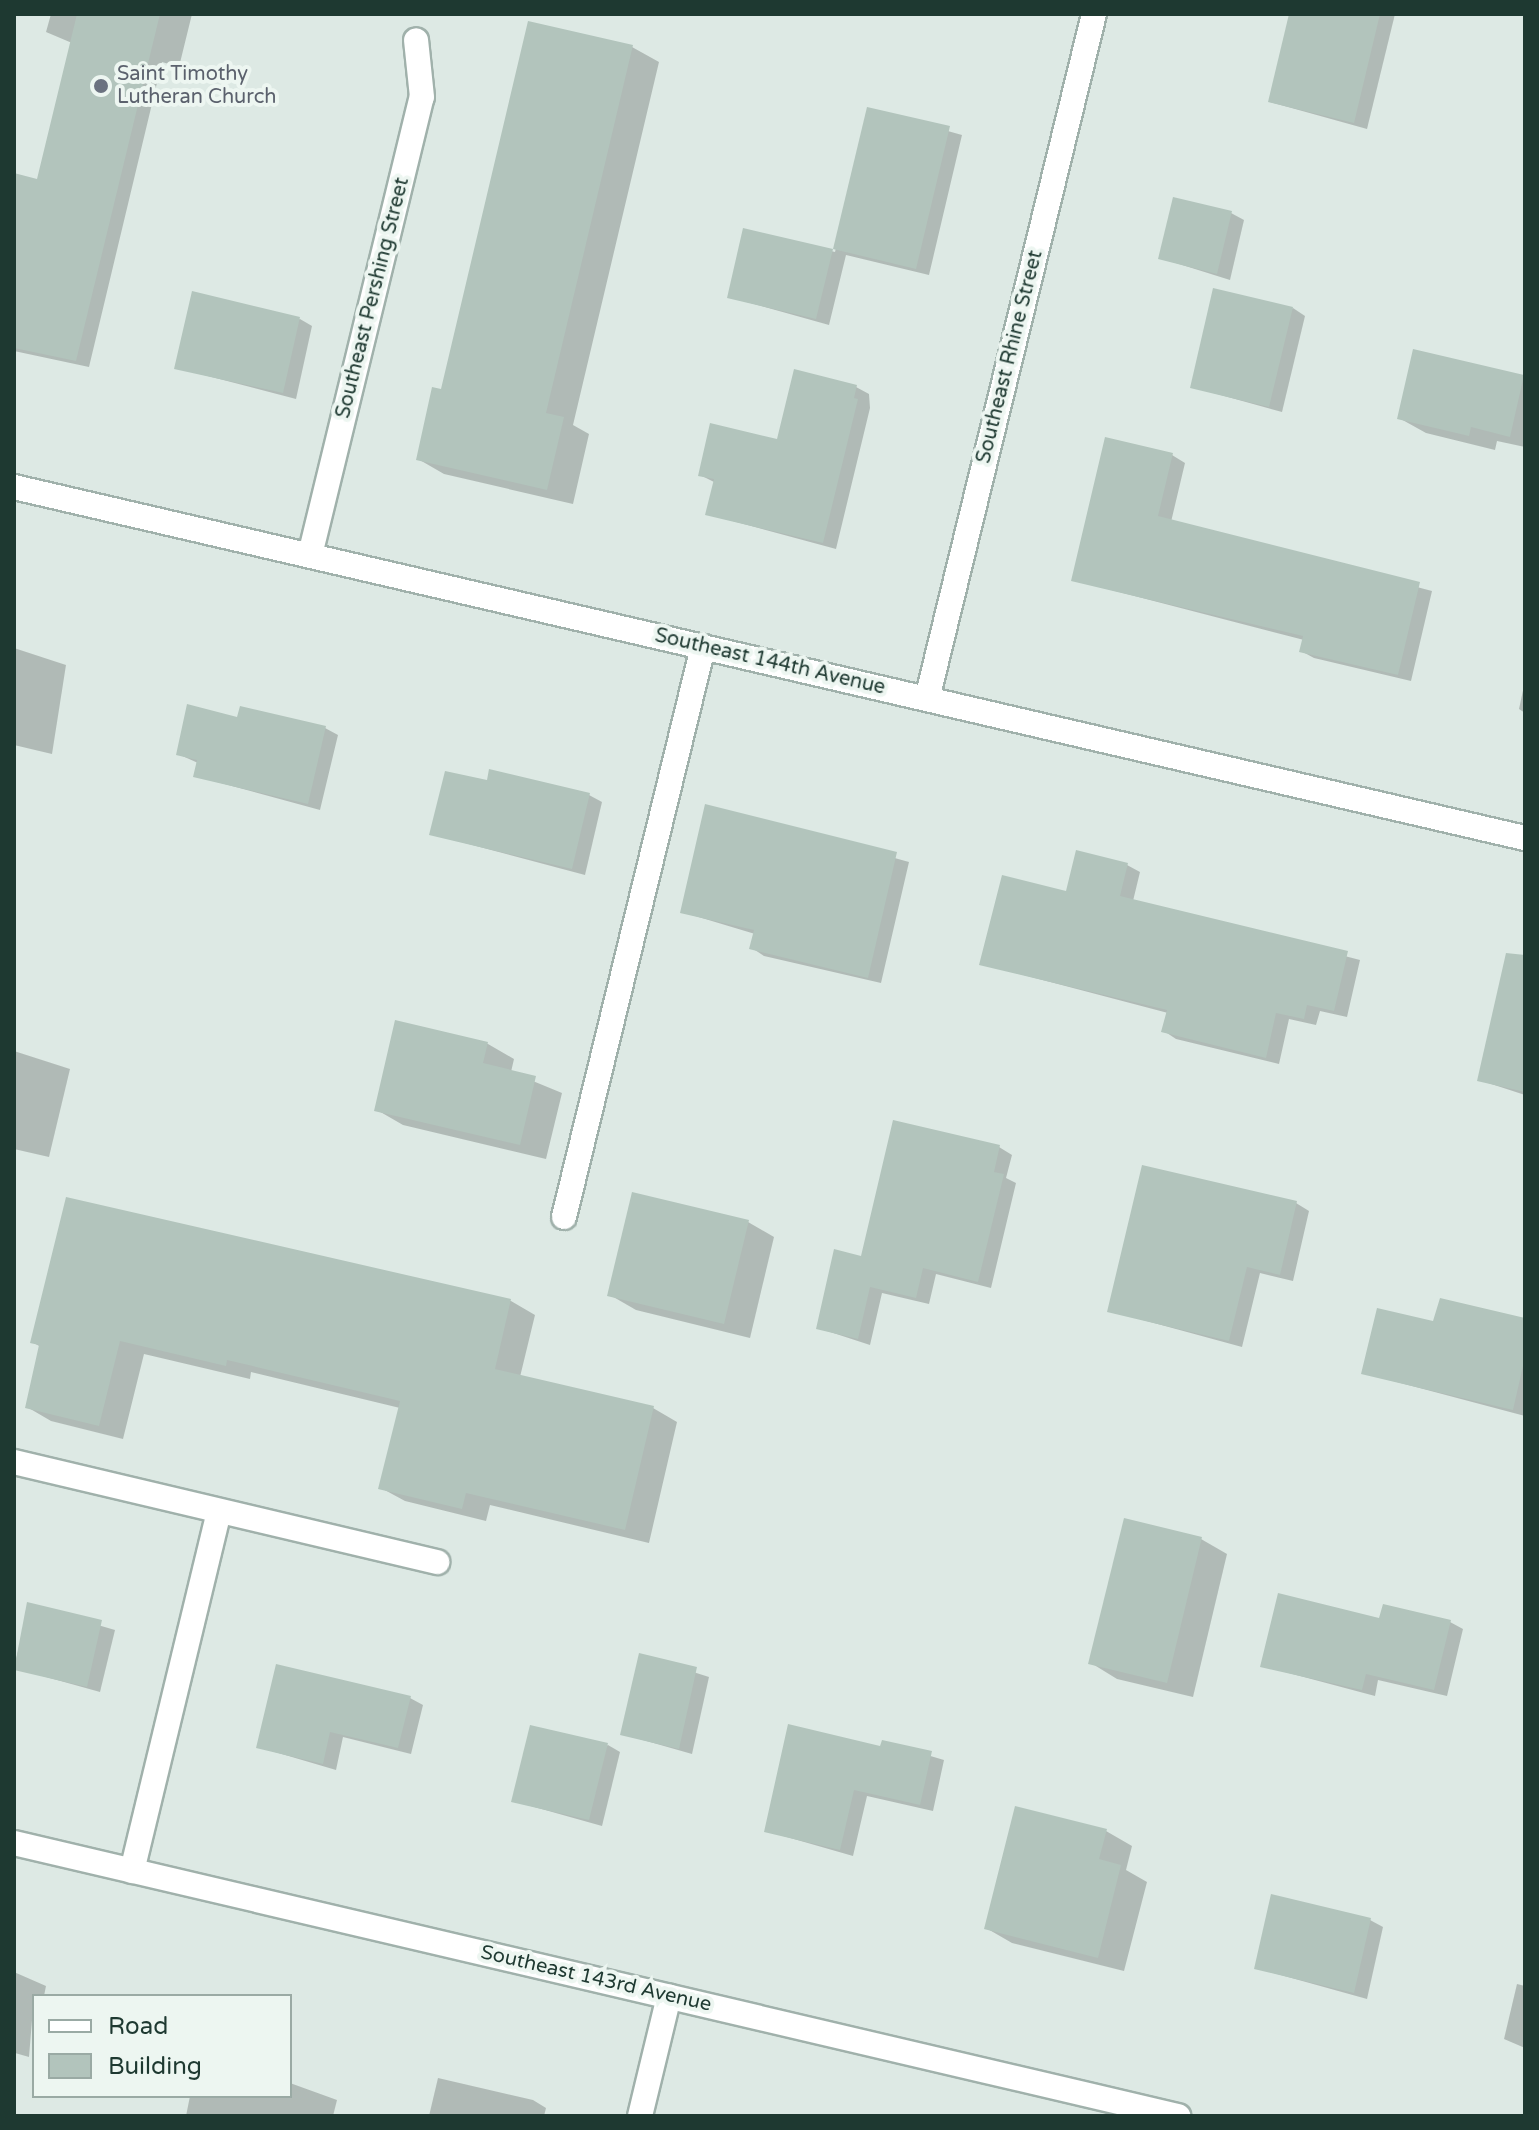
<!DOCTYPE html>
<html>
<head>
<meta charset="utf-8">
<style>
	body { margin:0 }
	#map { position:relative; width:1539px; height:2130px; overflow:hidden; background:#dde9e4; font-family:"Varela Round",sans-serif }
	div>[style] { position:absolute }
	[style*='--x'] { left:calc(var(--x)*1px); top:calc(var(--y)*1px); width:calc(var(--w)*1px); rotate:calc(var(--a)*1deg) }
	.shadow>* { inset:0; background:#0003 }
	.building>* { inset:0; background:#b2c4bc }
	.roads { filter:drop-shadow(2px 0 #a0b1ab) drop-shadow(-2px 0 #a0b1ab) drop-shadow(0 2px #a0b1ab) drop-shadow(0 -2px #a0b1ab) }
	.minor>* { height:24px; margin:-12px; padding:0 12px; transform-origin:12px; border-radius:12px; background:#fff }
	.dots>* { width:22px; height:22px; translate:-50% -50%; box-sizing:border-box; border:4px solid #edf6f1; border-radius:50% }
	span { translate:-50% -50%; white-space:nowrap; text-align:center; line-height:1.15; -webkit-text-stroke:8px #edf6f1; paint-order:stroke }
	.worship-label { font-size:20px; color:#5b616d }
	.left { translate:0 -50%; text-align:left }
	.street-label { font-size:20px; color:#1e3931 }
	.frame { position:absolute; inset:0; border:16px solid #1e3931; pointer-events:none }
	.legend { position:absolute; left:32px; top:1994px; width:260px; height:104px; box-sizing:border-box; background:#edf6f1; border:2px solid #9aaaa4; margin:0; padding:10px 14px; list-style:none; font-size:24px; color:#1e3931 }
	.legend li { display:flex; align-items:center; gap:16px; height:40px }
	.legend b { width:40px; border:2px solid #9aaaa4 }
</style>
</head>
<body>
<div id="map">
	<div class="shadow">
		<i style="clip-path:polygon(51px 14px,192px 14px,179px 67px,162px 62px,89px 367px,14px 351px,14px 176px,38px 181px,72px 43px,46px 32px)"></i>
		<i style="clip-path:polygon(1291px 14px,1395px 14px,1367px 129px,1270px 102px)"></i>
		<i style="clip-path:polygon(632px 47px,659px 62px,573px 425px,589px 434px,573px 504px,444px 474px,418px 459px,442px 391px)"></i>
		<i style="clip-path:polygon(869px 109px,962px 135px,929px 275px,846px 255px,829px 325px,729px 297px,745px 230px,835px 252px)"></i>
		<i style="clip-path:polygon(1231px 213px,1244px 220px,1230px 280px,1160px 258px)"></i>
		<i style="clip-path:polygon(1293px 308px,1305px 316px,1282px 412px,1192px 387px)"></i>
		<i style="clip-path:polygon(300px 319px,312px 326px,296px 399px,177px 368px)"></i>
		<i style="clip-path:polygon(1523px 377px,1525px 447px,1497px 441px,1495px 450px,1426px 433px,1399px 418px)"></i>
		<i style="clip-path:polygon(856px 387px,869px 394px,870px 408px,836px 549px,707px 514px,716px 483px,700px 475px,778px 442px)"></i>
		<i style="clip-path:polygon(1172px 455px,1185px 463px,1171px 522px,1432px 591px,1411px 681px,1314px 658px,1301px 651px,1304px 640px,1073px 580px)"></i>
		<i style="clip-path:polygon(14px 648px,66px 665px,52px 754px,14px 745px)"></i>
		<i style="clip-path:polygon(1525px 681px,1525px 713px,1519px 709px)"></i>
		<i style="clip-path:polygon(239px 719px,325px 728px,338px 735px,320px 810px,195px 776px,198px 763px,178px 754px)"></i>
		<i style="clip-path:polygon(488px 783px,589px 795px,602px 802px,585px 875px,431px 834px)"></i>
		<i style="clip-path:polygon(707px 806px,909px 862px,881px 983px,764px 956px,752px 948px,755px 934px,682px 912px)"></i>
		<i style="clip-path:polygon(1127px 865px,1140px 872px,1133px 901px,1360px 960px,1347px 1017px,1320px 1011px,1316px 1025px,1289px 1019px,1279px 1064px,1176px 1039px,1164px 1031px,1168px 1013px,982px 964px,1067px 894px)"></i>
		<i style="clip-path:polygon(1525px 997px,1525px 1095px,1479px 1080px)"></i>
		<i style="clip-path:polygon(397px 1023px,488px 1044px,514px 1059px,511px 1072px,562px 1093px,546px 1159px,403px 1125px,377px 1110px)"></i>
		<i style="clip-path:polygon(14px 1051px,70px 1069px,49px 1157px,14px 1149px)"></i>
		<i style="clip-path:polygon(999px 1147px,1012px 1155px,1006px 1178px,1016px 1183px,991px 1288px,936px 1274px,929px 1304px,882px 1293px,870px 1345px,818px 1328px,863px 1258px)"></i>
		<i style="clip-path:polygon(67px 1199px,511px 1301px,535px 1315px,520px 1377px,653px 1408px,677px 1422px,649px 1543px,490px 1505px,486px 1521px,405px 1501px,381px 1488px,400px 1408px,251px 1372px,250px 1379px,144px 1354px,123px 1439px,51px 1421px,27px 1407px,41px 1347px,32px 1342px)"></i>
		<i style="clip-path:polygon(1296px 1203px,1309px 1211px,1293px 1281px,1260px 1273px,1242px 1347px,1110px 1311px)"></i>
		<i style="clip-path:polygon(748px 1222px,774px 1237px,750px 1338px,636px 1310px,610px 1295px)"></i>
		<i style="clip-path:polygon(1525px 1320px,1525px 1416px,1363px 1373px,1435px 1324px)"></i>
		<i style="clip-path:polygon(1201px 1539px,1227px 1554px,1193px 1697px,1117px 1679px,1091px 1663px)"></i>
		<i style="clip-path:polygon(29px 1605px,115px 1630px,100px 1692px,14px 1668px)"></i>
		<i style="clip-path:polygon(1381px 1620px,1450px 1622px,1463px 1629px,1447px 1696px,1378px 1680px,1375px 1696px,1262px 1666px)"></i>
		<i style="clip-path:polygon(640px 1655px,709px 1677px,692px 1754px,622px 1734px)"></i>
		<i style="clip-path:polygon(410px 1698px,423px 1705px,411px 1754px,343px 1737px,336px 1770px,258px 1747px)"></i>
		<i style="clip-path:polygon(883px 1742px,944px 1760px,933px 1811px,867px 1796px,853px 1856px,766px 1831px,882px 1749px)"></i>
		<i style="clip-path:polygon(608px 1745px,620px 1752px,602px 1826px,513px 1801px)"></i>
		<i style="clip-path:polygon(1106px 1831px,1132px 1846px,1126px 1870px,1147px 1882px,1124px 1971px,1012px 1943px,986px 1928px)"></i>
		<i style="clip-path:polygon(1370px 1920px,1383px 1927px,1367px 1999px,1256px 1968px)"></i>
		<i style="clip-path:polygon(14px 1972px,46px 1986px,44px 1996px,34px 1996px,29px 2057px,15px 2053px,14px 2058px)"></i>
		<i style="clip-path:polygon(1517px 1984px,1525px 1986px,1525px 2048px,1504px 2039px)"></i>
		<i style="clip-path:polygon(438px 2078px,533px 2100px,546px 2108px,544px 2116px,429px 2116px)"></i>
		<i style="clip-path:polygon(290px 2083px,337px 2100px,333px 2116px,186px 2116px,190px 2096px,290px 2096px)"></i>
	</div>
	<div class="building">
		<i style="clip-path:polygon(77px 14px,160px 14px,76px 361px,14px 348px,14px 173px,37px 179px)"></i>
		<i style="clip-path:polygon(1289px 14px,1380px 14px,1354px 123px,1268px 102px)"></i>
		<i style="clip-path:polygon(528px 21px,633px 45px,546px 413px,564px 417px,547px 490px,416px 460px,432px 387px,441px 389px)"></i>
		<i style="clip-path:polygon(867px 107px,950px 126px,916px 269px,833px 249px)"></i>
		<i style="clip-path:polygon(1173px 197px,1232px 211px,1217px 274px,1158px 259px)"></i>
		<i style="clip-path:polygon(743px 228px,833px 249px,816px 319px,727px 298px)"></i>
		<i style="clip-path:polygon(1213px 288px,1293px 307px,1269px 407px,1190px 388px)"></i>
		<i style="clip-path:polygon(192px 291px,300px 317px,283px 393px,174px 369px)"></i>
		<i style="clip-path:polygon(1413px 349px,1524px 375px,1510px 437px,1471px 427px,1469px 436px,1397px 419px)"></i>
		<i style="clip-path:polygon(794px 369px,857px 385px,854px 398px,858px 399px,823px 543px,705px 515px,714px 479px,698px 476px,710px 423px,777px 439px)"></i>
		<i style="clip-path:polygon(1105px 437px,1173px 453px,1158px 516px,1420px 582px,1398px 675px,1299px 652px,1303px 636px,1071px 581px)"></i>
		<i style="clip-path:polygon(187px 704px,237px 717px,240px 706px,326px 726px,308px 804px,193px 777px,197px 760px,176px 755px)"></i>
		<i style="clip-path:polygon(489px 769px,590px 793px,572px 869px,429px 835px,445px 771px,487px 780px)"></i>
		<i style="clip-path:polygon(705px 804px,897px 852px,868px 978px,749px 949px,754px 930px,680px 913px)"></i>
		<i style="clip-path:polygon(1076px 850px,1128px 863px,1120px 896px,1348px 951px,1334px 1011px,1307px 1005px,1304px 1019px,1276px 1013px,1266px 1058px,1161px 1032px,1167px 1010px,979px 965px,1002px 875px,1066px 891px)"></i>
		<i style="clip-path:polygon(1506px 953px,1525px 955px,1525px 1092px,1477px 1081px)"></i>
		<i style="clip-path:polygon(395px 1020px,488px 1042px,483px 1063px,536px 1076px,520px 1145px,374px 1111px)"></i>
		<i style="clip-path:polygon(893px 1120px,1000px 1145px,994px 1172px,1004px 1174px,978px 1282px,923px 1268px,916px 1298px,870px 1287px,858px 1339px,816px 1329px,834px 1249px,861px 1256px)"></i>
		<i style="clip-path:polygon(1142px 1165px,1297px 1201px,1280px 1275px,1247px 1267px,1229px 1341px,1107px 1312px)"></i>
		<i style="clip-path:polygon(632px 1192px,749px 1220px,724px 1324px,607px 1296px)"></i>
		<i style="clip-path:polygon(66px 1197px,511px 1299px,495px 1369px,654px 1406px,625px 1530px,466px 1493px,462px 1509px,378px 1489px,400px 1401px,227px 1360px,226px 1366px,120px 1341px,99px 1426px,25px 1408px,39px 1345px,30px 1343px)"></i>
		<i style="clip-path:polygon(1440px 1298px,1525px 1318px,1525px 1357px,1513px 1410px,1361px 1374px,1377px 1308px,1433px 1321px)"></i>
		<i style="clip-path:polygon(1124px 1518px,1202px 1537px,1167px 1683px,1088px 1664px)"></i>
		<i style="clip-path:polygon(1278px 1593px,1379px 1618px,1383px 1604px,1451px 1620px,1434px 1690px,1366px 1674px,1362px 1690px,1260px 1667px)"></i>
		<i style="clip-path:polygon(27px 1602px,102px 1620px,87px 1687px,14px 1670px)"></i>
		<i style="clip-path:polygon(639px 1653px,697px 1667px,679px 1749px,620px 1735px)"></i>
		<i style="clip-path:polygon(276px 1664px,411px 1696px,398px 1748px,330px 1732px,323px 1764px,256px 1748px)"></i>
		<i style="clip-path:polygon(788px 1724px,880px 1746px,882px 1740px,932px 1751px,920px 1805px,854px 1790px,840px 1850px,764px 1832px)"></i>
		<i style="clip-path:polygon(530px 1725px,608px 1743px,589px 1820px,511px 1802px)"></i>
		<i style="clip-path:polygon(1015px 1806px,1107px 1829px,1099px 1859px,1121px 1865px,1098px 1958px,984px 1929px)"></i>
		<i style="clip-path:polygon(1271px 1894px,1371px 1918px,1354px 1993px,1254px 1969px)"></i>
	</div>
	<div class="roads">
		<div class="minor">
			<i style="--x:14;--y:487;--w:1551;--a:13.08"></i>
			<i style="--x:310;--y:555;--w:471;--a:-76.3"></i>
			<i style="--x:422;--y:97;--w:57;--a:-96"></i>
			<i style="--x:927;--y:699;--w:705;--a:-76.3"></i>
			<i style="--x:564;--y:1217;--w:587;--a:-76.3"></i>
			<i style="--x:14;--y:1462;--w:435;--a:13.3"></i>
			<i style="--x:14;--y:1843;--w:1196;--a:13.2"></i>
			<i style="--x:132;--y:1871;--w:370;--a:-76.4"></i>
			<i style="--x:640;--y:2116;--w:123;--a:-76.4"></i>
		</div>
	</div>
	<div class="dots">
		<i style="left:101px;top:86px;background:#6b7280"></i>
	</div>
	<div class="worship-label">
		<span class="left" style="left:117px;top:86px">Saint Timothy<br>Lutheran Church</span>
	</div>
	<div class="street-label">
		<span style="left:373px;top:298px;rotate:-76deg">Southeast Pershing Street</span>
		<span style="left:1010px;top:357px;rotate:-76deg">Southeast Rhine Street</span>
		<span style="left:770px;top:662px;rotate:13deg">Southeast 144th Avenue</span>
		<span style="left:596px;top:1979px;rotate:13deg">Southeast 143rd Avenue</span>
	</div>
	<div class="frame"></div>
	<ul class="legend">
	<li><b style="height:10px;background:#fff"></b>Road</li>
	<li><b style="height:22px;background:#b2c4bc"></b>Building</li>
	</ul>
</div>
</body>
</html>
